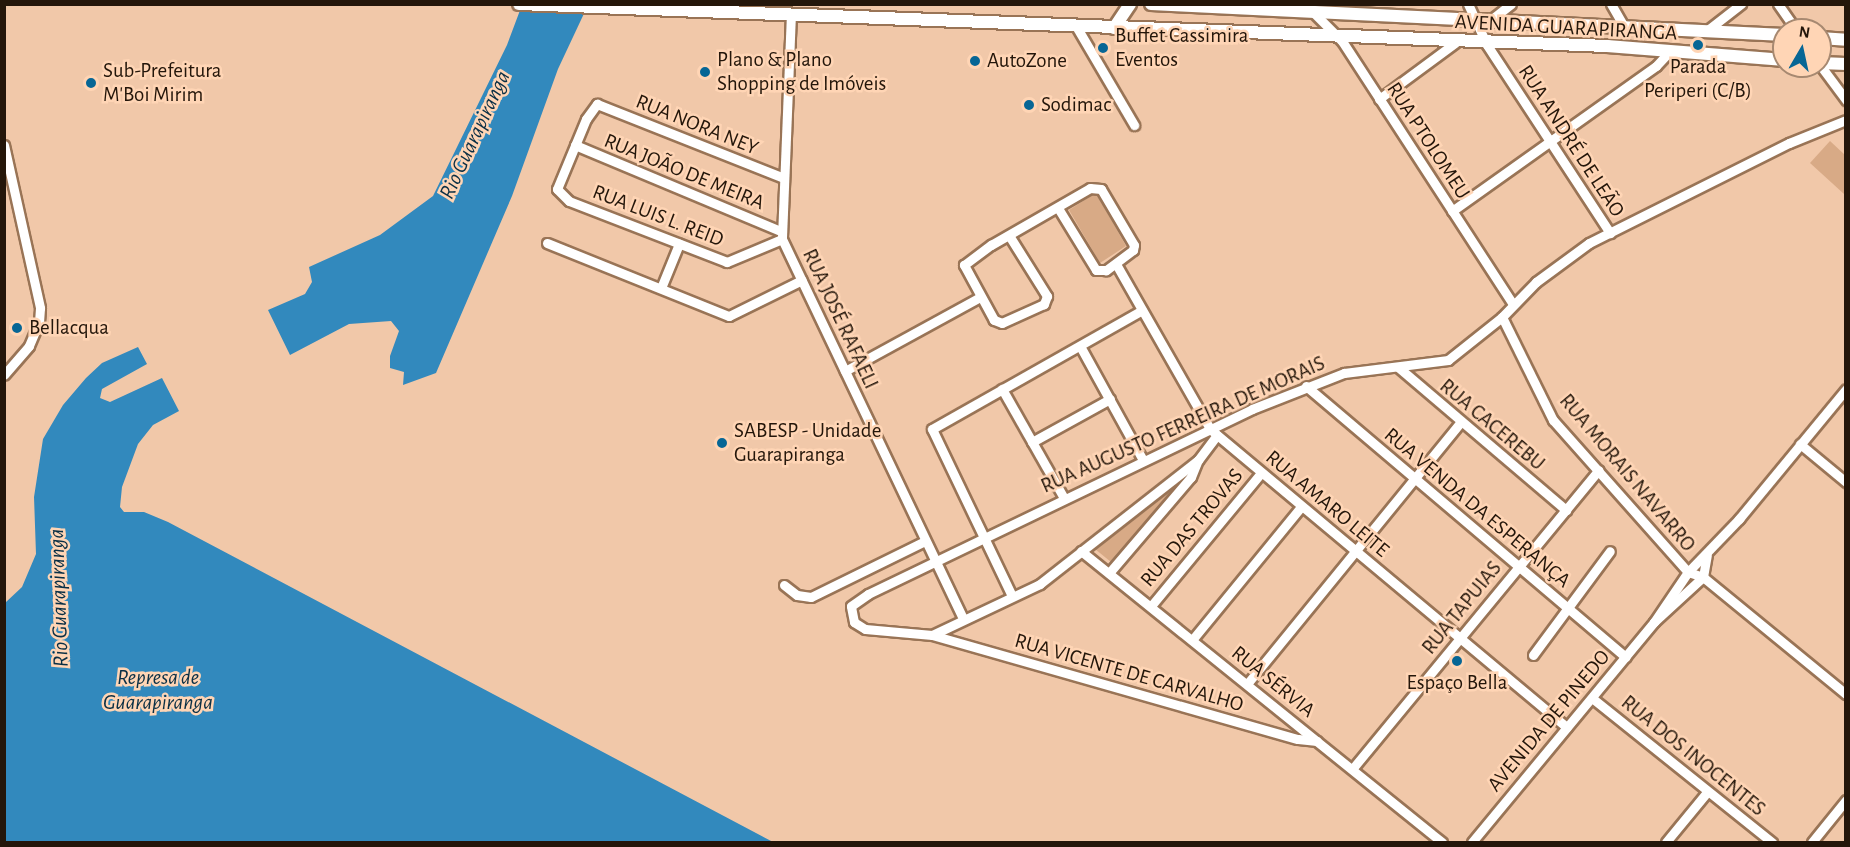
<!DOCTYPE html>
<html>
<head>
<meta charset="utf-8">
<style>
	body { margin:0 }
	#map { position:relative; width:1850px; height:847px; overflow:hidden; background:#f1c8a9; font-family:"Alegreya Sans",sans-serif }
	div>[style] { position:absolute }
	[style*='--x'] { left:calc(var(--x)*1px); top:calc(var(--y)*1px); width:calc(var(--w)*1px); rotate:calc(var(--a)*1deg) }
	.green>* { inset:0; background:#d8aa86 }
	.water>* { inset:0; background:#3289bd }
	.roads { filter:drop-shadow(2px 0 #997456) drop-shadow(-2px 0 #997456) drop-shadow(0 2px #997456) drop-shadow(0 -2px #997456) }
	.minor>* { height:9px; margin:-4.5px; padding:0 4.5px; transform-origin:4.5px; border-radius:4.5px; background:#fff }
	.major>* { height:12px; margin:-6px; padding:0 6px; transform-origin:6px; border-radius:6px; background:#fff }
	.dots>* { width:16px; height:16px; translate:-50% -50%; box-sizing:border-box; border:3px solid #ffd5b5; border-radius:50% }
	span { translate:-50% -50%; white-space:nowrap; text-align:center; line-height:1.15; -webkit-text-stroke:5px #ffd5b5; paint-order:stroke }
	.street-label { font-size:21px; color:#24160a }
	.poi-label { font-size:21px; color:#24160a }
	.left { translate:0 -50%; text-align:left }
	.water-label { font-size:22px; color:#0a2f45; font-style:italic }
	.frame { position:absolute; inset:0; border:6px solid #24160a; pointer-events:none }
	.north { position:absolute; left:1772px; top:18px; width:60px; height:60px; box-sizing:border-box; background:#ffd5b5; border:2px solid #a78971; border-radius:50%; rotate:9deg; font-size:16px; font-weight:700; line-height:24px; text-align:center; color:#24160a }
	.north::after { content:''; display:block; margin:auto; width:21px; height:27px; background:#076695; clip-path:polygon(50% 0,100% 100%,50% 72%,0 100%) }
</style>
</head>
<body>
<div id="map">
	<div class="green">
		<i style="clip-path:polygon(1830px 141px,1845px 155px,1844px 194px,1810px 163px)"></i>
		<i style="clip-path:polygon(1096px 193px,1126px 246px,1100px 263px,1069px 210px)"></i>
		<i style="clip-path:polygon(1175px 486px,1111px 562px,1095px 549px,1150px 507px)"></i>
	</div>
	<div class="water">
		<i style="clip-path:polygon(522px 5px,588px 5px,558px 69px,512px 196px,436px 373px,403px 385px,404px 372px,390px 368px,390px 356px,399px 331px,391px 321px,349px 324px,290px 355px,268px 310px,305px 294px,312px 282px,309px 267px,380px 235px,433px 196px,507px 45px)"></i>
		<i style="clip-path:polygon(138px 347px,147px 364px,102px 389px,100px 398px,110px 402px,162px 378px,179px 411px,153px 425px,138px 444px,122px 487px,120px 507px,124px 512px,144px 512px,168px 522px,773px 842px,5px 842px,5px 603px,22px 587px,36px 554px,34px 497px,43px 439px,63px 405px,86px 378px,102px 363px)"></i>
	</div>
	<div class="roads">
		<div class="minor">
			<i style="--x:1305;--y:4;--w:52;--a:45"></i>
			<i style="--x:1342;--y:41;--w:312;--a:57"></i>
			<i style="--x:1468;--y:4;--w:45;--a:65.1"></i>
			<i style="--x:1487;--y:45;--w:225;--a:56.8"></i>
			<i style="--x:1611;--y:4;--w:30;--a:60"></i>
			<i style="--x:1778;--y:4;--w:32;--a:55"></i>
			<i style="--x:791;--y:13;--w:226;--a:92.3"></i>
			<i style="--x:782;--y:239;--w:421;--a:64.5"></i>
			<i style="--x:1488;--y:22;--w:29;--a:-38"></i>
			<i style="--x:1076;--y:26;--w:115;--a:59.6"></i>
			<i style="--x:1705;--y:32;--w:46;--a:-37.9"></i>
			<i style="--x:1820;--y:65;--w:44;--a:53.4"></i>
			<i style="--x:1379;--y:99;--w:94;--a:-36.4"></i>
			<i style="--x:4;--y:145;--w:167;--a:77.5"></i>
			<i style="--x:40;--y:308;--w:14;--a:94"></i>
			<i style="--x:39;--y:322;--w:26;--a:113"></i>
			<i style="--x:29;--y:346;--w:38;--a:131"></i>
			<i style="--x:575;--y:145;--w:223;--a:22.7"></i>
			<i style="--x:1452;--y:211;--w:250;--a:-35.4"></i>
			<i style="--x:1656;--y:66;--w:21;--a:-47"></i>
			<i style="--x:1010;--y:237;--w:70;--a:57.9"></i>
			<i style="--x:1047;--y:296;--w:9;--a:111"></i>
			<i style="--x:1044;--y:304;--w:46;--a:155.7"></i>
			<i style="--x:1002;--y:323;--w:9;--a:-159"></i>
			<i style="--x:994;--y:320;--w:63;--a:-118.6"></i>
			<i style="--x:964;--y:265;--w:34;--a:-37"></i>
			<i style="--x:991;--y:245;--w:114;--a:-29.9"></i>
			<i style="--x:1090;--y:188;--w:11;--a:5"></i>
			<i style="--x:1101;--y:189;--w:65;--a:59.5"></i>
			<i style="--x:1134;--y:245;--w:5;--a:101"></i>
			<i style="--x:1133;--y:250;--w:34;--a:143"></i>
			<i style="--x:1106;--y:270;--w:10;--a:180"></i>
			<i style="--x:1096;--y:270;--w:73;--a:-121.5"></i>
			<i style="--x:782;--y:239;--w:60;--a:157.3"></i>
			<i style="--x:727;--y:262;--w:169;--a:-158.9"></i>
			<i style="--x:569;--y:201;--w:17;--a:-135"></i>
			<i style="--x:557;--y:189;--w:76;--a:-67.5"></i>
			<i style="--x:586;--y:119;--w:19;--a:-54"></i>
			<i style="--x:597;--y:104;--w:201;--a:21.6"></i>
			<i style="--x:547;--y:243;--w:196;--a:21.9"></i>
			<i style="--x:729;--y:316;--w:81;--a:-26.3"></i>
			<i style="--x:1116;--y:264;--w:190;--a:60.3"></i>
			<i style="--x:1210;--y:429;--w:465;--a:39.9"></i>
			<i style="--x:661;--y:288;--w:48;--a:-67.8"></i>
			<i style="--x:1502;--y:317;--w:115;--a:63.7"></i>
			<i style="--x:1553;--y:420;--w:203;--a:48.4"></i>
			<i style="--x:1688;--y:572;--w:16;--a:18"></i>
			<i style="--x:1703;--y:577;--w:185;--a:39.3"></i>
			<i style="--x:1080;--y:346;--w:130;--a:61.1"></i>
			<i style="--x:1398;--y:367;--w:221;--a:40.4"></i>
			<i style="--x:845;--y:371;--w:154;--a:-28.7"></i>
			<i style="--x:1306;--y:386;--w:419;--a:40.3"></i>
			<i style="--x:1002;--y:389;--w:125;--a:60.4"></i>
			<i style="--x:1217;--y:435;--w:31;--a:127"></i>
			<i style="--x:1198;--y:460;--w:201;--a:141.9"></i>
			<i style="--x:1040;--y:584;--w:119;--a:154.7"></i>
			<i style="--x:932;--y:635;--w:67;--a:-174.9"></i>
			<i style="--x:865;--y:629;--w:13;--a:-148"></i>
			<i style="--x:854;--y:622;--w:16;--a:-101"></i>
			<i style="--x:851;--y:606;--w:21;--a:-35"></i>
			<i style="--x:868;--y:594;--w:426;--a:-25.7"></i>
			<i style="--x:1252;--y:409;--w:99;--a:-21.4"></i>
			<i style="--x:1344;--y:373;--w:105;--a:-7.1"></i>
			<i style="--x:1448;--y:360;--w:69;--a:-38.5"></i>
			<i style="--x:1502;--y:317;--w:49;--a:-45.8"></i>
			<i style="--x:1536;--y:282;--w:66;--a:-36.3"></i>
			<i style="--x:1589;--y:243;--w:224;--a:-26.6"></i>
			<i style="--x:1789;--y:143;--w:61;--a:-22"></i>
			<i style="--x:1032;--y:442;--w:89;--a:-28.9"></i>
			<i style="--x:1800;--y:444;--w:60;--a:39.6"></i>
			<i style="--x:1081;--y:551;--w:464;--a:38.9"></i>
			<i style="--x:1109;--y:573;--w:126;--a:-49.5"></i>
			<i style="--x:1191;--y:477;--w:18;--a:-68"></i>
			<i style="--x:784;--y:585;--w:16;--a:38"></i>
			<i style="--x:797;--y:595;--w:14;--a:8"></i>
			<i style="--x:811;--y:597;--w:127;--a:-26.2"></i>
			<i style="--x:1012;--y:596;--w:185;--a:-115.6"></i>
			<i style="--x:932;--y:429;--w:241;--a:-29.5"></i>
			<i style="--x:1151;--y:606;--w:173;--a:-50.4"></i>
			<i style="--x:1654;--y:622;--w:67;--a:-42.6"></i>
			<i style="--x:1703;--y:577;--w:22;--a:-80"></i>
			<i style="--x:932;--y:635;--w:380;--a:15.9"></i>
			<i style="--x:1298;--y:739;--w:19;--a:6"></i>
			<i style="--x:1192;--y:640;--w:172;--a:-50.7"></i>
			<i style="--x:1533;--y:655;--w:129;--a:-53.5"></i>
			<i style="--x:1247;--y:684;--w:337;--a:-50.8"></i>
			<i style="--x:1592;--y:698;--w:231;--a:38.7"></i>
			<i style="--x:1353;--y:768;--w:386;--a:-50.5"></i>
			<i style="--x:1472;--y:842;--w:286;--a:-50.4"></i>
			<i style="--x:1654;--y:622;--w:60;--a:-55.8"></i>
			<i style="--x:1688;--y:572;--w:74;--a:-46.1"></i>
			<i style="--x:1739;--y:519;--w:168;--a:-50.5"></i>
			<i style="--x:1666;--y:842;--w:65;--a:-50.6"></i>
			<i style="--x:1812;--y:842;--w:54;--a:-51"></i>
		</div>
		<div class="major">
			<i style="--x:519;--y:4;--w:1089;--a:2.21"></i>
			<i style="--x:1607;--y:46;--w:178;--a:4.5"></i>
			<i style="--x:1151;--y:4;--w:634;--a:2.8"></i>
			<i style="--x:1114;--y:28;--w:29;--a:-56"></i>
			<i style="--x:1820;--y:38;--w:26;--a:4"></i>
			<i style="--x:1820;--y:63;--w:26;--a:2"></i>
		</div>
	</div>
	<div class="dots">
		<i style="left:1698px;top:45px;background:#076695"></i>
		<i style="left:1103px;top:48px;background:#076695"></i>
		<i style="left:975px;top:61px;background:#076695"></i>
		<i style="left:705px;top:72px;background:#076695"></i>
		<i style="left:91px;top:83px;background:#076695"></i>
		<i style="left:1029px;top:105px;background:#076695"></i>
		<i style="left:17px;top:328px;background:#076695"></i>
		<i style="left:722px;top:443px;background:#076695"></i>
		<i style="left:1457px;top:661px;background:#076695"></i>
	</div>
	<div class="street-label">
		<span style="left:1566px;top:28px;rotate:3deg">AVENIDA GUARAPIRANGA</span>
		<span style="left:697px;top:125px;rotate:22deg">RUA NORA NEY</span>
		<span style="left:1428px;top:141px;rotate:57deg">RUA PTOLOMEU</span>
		<span style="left:1571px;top:141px;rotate:57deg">RUA ANDRÉ DE LEÃO</span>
		<span style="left:684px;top:172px;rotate:22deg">RUA JOÃO DE MEIRA</span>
		<span style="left:658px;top:216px;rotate:21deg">RUA LUIS L. REID</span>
		<span style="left:840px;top:319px;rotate:65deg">RUA JOSÉ RAFAELI</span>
		<span style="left:1183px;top:425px;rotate:-24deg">RUA AUGUSTO FERREIRA DE MORAIS</span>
		<span style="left:1492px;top:425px;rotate:40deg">RUA CACEREBU</span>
		<span style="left:1627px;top:473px;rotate:50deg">RUA MORAIS NAVARRO</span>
		<span style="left:1327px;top:504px;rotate:40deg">RUA AMARO LEITE</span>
		<span style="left:1477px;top:508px;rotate:40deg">RUA VENDA DA ESPERANÇA</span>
		<span style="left:1192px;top:528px;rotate:-50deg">RUA DAS TROVAS</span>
		<span style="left:1462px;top:608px;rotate:-51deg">RUA TAPUIAS</span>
		<span style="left:1129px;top:673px;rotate:16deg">RUA VICENTE DE CARVALHO</span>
		<span style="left:1273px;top:682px;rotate:39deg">RUA SÉRVIA</span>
		<span style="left:1549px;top:721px;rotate:-50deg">AVENIDA DE PINEDO</span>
		<span style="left:1693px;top:756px;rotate:39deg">RUA DOS INOCENTES</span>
	</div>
	<div class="poi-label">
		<span class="left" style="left:1115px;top:48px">Buffet Cassimira<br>Eventos</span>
		<span class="left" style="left:717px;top:72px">Plano &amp; Plano<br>Shopping de Imóveis</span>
		<span class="left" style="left:987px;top:61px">AutoZone</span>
		<span style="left:1698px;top:79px">Parada<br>Periperi (C/B)</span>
		<span class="left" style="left:103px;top:83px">Sub-Prefeitura<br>M'Boi Mirim</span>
		<span class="left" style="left:1041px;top:105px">Sodimac</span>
		<span class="left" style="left:29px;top:328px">Bellacqua</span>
		<span class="left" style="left:734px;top:443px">SABESP - Unidade<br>Guarapiranga</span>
		<span style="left:1457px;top:683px">Espaço Bella</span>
	</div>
	<div class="water-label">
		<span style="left:475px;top:135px;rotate:-65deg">Rio Guarapiranga</span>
		<span style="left:59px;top:598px;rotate:-92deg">Rio Guarapiranga</span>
		<span style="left:158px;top:690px">Represa de<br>Guarapiranga</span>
	</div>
	<div class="frame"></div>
	<div class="north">N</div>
</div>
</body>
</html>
